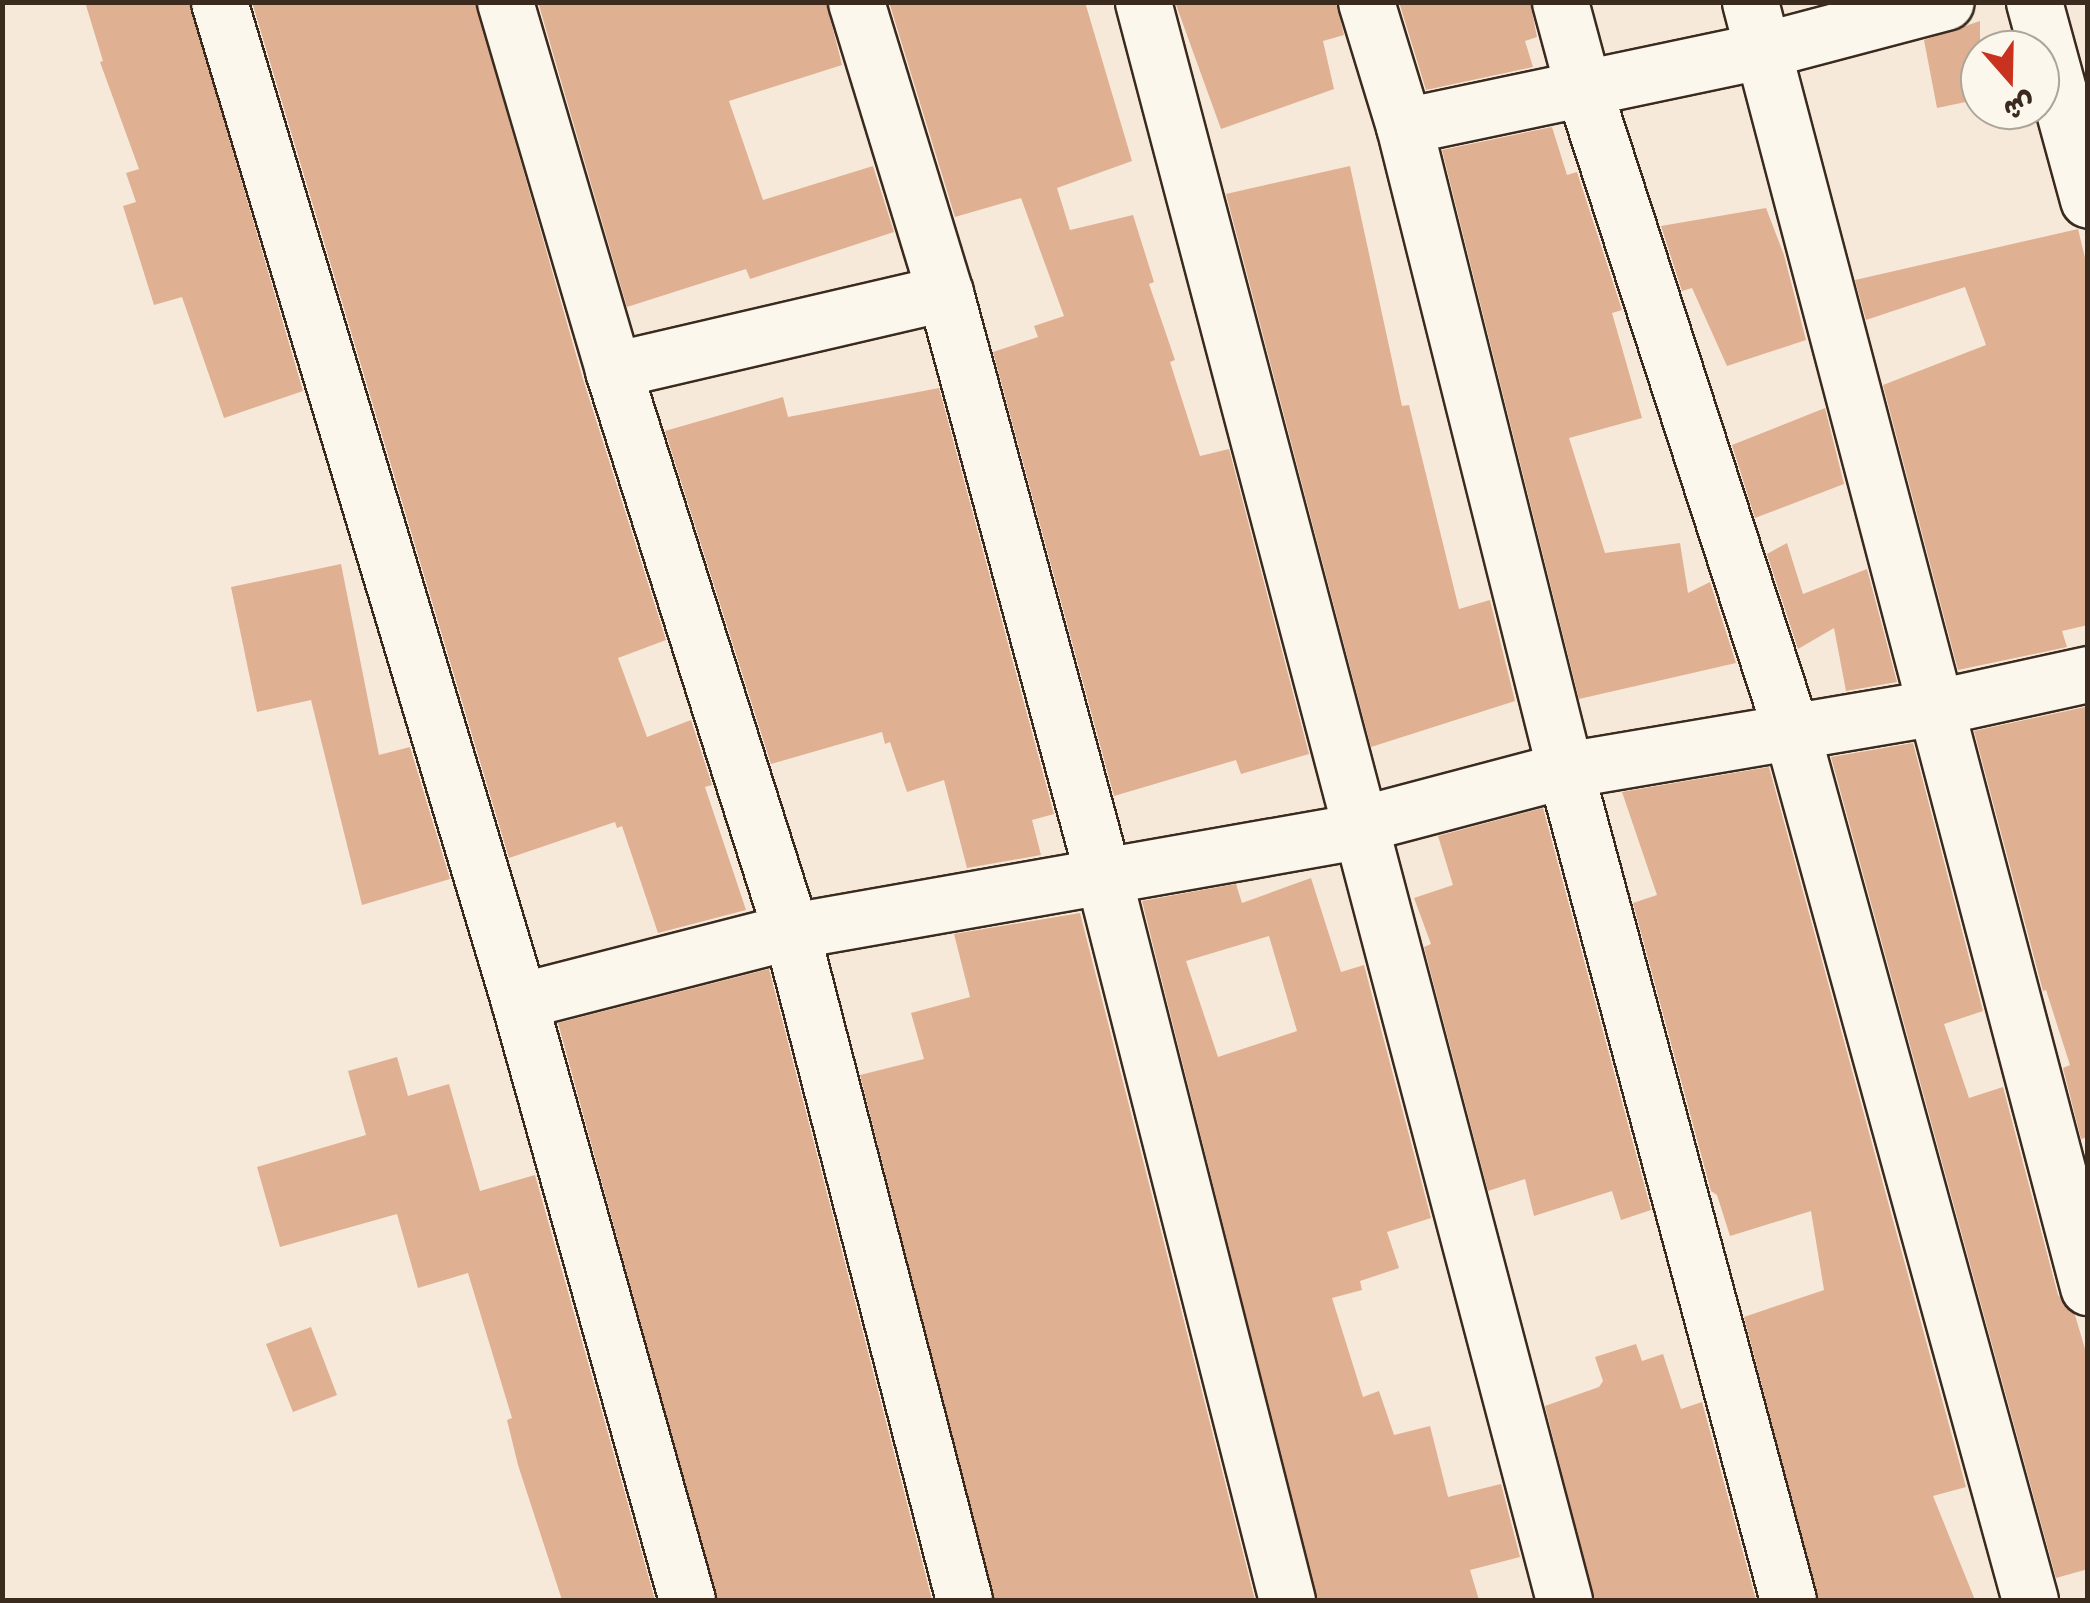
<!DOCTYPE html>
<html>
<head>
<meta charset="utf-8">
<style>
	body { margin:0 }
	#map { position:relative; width:2090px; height:1603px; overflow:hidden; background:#f6e9da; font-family:Sriracha,"Playpen Sans Arabic",sans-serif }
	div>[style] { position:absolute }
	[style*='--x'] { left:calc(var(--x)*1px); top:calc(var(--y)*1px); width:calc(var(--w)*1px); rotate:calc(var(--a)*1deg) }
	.building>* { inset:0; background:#e0b092 }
	.roads { filter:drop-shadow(2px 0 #3b2a1e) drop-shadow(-2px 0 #3b2a1e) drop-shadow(0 2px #3b2a1e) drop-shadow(0 -2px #3b2a1e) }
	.minor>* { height:55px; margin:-27.5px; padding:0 27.5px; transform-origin:27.5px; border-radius:27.5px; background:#fbf7ec }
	span { translate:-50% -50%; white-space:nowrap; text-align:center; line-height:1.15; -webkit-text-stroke:8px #fbf7ec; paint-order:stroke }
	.frame { position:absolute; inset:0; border:5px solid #3b2a1e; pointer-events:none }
	.north { position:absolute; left:1960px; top:30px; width:100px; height:100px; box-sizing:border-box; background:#fbf7ec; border:2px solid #aea59a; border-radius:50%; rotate:160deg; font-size:28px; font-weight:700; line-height:40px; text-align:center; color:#3b2a1e }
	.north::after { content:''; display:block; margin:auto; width:35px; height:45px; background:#c8321e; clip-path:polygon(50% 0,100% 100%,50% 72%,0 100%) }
</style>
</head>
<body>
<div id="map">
	<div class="building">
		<i style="clip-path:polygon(85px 2px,189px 2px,303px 391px,224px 418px,182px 297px,154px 305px,123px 206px,136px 202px,126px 173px,139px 169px,100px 62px,103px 61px)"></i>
		<i style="clip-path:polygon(252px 2px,475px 2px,583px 379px,666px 640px,618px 658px,647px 737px,691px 720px,712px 785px,705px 787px,746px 910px,658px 933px,622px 826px,617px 828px,615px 822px,509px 858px)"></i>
		<i style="clip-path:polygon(538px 2px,826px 2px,842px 65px,729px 101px,763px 200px,873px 166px,894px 232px,750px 279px,746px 269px,627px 307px)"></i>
		<i style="clip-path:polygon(889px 2px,1085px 2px,1132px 161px,1057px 188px,1070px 230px,1133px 215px,1154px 282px,1149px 284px,1175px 360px,1170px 362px,1200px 456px,1229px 449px,1309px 754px,1241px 774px,1236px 760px,1114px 796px,993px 352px,1038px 337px,1034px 326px,1064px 316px,1021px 198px,955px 217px)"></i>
		<i style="clip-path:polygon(1175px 2px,1336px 2px,1344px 35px,1323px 41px,1334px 89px,1221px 129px)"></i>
		<i style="clip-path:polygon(1399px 2px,1530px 2px,1537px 37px,1525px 41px,1533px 67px,1426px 90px)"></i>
		<i style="clip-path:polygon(1980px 21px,1980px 99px,1937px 108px,1924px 40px)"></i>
		<i style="clip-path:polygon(1552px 127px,1567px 175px,1577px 172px,1622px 310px,1612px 313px,1642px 418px,1569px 438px,1605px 553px,1680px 543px,1688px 593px,1710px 582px,1736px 663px,1579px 699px,1442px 150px)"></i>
		<i style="clip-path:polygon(1350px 166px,1402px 406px,1409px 405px,1459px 609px,1490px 600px,1515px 701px,1371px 747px,1226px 194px)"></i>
		<i style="clip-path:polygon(1766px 208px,1784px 255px,1806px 340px,1727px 366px,1692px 288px,1682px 291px,1661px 226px)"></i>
		<i style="clip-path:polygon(2078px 229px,2088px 270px,2088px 625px,2062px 631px,2067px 647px,1958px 670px,1883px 385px,1986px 345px,1965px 287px,1866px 320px,1855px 280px)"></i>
		<i style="clip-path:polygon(939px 388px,1054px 814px,1032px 820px,1041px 855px,967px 868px,944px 780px,907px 792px,890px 742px,885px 744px,882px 732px,771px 764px,665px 431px,783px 397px,788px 417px)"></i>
		<i style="clip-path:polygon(1825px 408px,1844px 484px,1755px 518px,1732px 445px)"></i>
		<i style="clip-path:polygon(1787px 543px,1803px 594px,1867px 569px,1897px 682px,1846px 691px,1834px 628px,1798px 649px,1767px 554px)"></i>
		<i style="clip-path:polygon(341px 564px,379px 755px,410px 747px,450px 879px,362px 905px,311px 700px,257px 712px,231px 587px)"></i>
		<i style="clip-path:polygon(2085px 707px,2088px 1137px,2081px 1139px,2063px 1068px,2070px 1065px,2046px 990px,2043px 991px,1974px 731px)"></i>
		<i style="clip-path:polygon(1913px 743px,1983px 1011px,1944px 1024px,1969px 1098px,2003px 1087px,2058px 1295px,2075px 1315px,2088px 1359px,2088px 1569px,2056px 1578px,1831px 757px)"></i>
		<i style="clip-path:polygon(1769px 767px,1966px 1487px,1933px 1496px,1975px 1600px,1818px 1600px,1744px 1317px,1824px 1290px,1811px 1211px,1730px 1236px,1717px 1195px,1711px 1191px,1633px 903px,1657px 895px,1622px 792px)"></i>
		<i style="clip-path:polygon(1543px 808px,1651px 1210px,1621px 1220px,1612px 1191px,1534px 1216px,1525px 1179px,1488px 1191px,1424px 947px,1431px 944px,1414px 898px,1453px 885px,1438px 836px)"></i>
		<i style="clip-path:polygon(evenodd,1311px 878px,1341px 972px,1364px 965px,1431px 1218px,1387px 1232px,1399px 1268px,1360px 1281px,1362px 1290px,1332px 1298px,1363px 1397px,1379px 1391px,1394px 1435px,1430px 1426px,1448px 1497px,1501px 1484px,1520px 1557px,1470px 1570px,1479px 1600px,1317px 1600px,1142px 901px,1236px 884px,1242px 903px,1311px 878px,1269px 936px,1297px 1031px,1218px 1057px,1186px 961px,1269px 936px)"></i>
		<i style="clip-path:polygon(1080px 913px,1255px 1600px,994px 1600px,860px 1075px,924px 1059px,911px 1013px,970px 997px,954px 934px)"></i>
		<i style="clip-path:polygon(769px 969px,932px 1600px,717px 1600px,558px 1023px)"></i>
		<i style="clip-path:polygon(397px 1057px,408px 1096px,449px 1084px,480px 1191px,535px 1175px,655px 1600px,562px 1600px,518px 1465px,507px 1420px,512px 1418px,468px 1273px,418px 1288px,397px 1214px,280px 1247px,257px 1167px,366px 1135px,348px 1071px)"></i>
		<i style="clip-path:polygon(311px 1327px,337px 1395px,293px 1412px,266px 1344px)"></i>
		<i style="clip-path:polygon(1636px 1344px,1642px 1361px,1663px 1354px,1681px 1409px,1702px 1402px,1756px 1600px,1594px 1600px,1545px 1406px,1599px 1387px,1603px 1381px,1595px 1357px)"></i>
	</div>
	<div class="roads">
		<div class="minor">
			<i style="--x:219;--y:2;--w:1043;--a:73.28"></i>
			<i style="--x:505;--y:2;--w:384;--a:73.6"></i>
			<i style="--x:613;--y:370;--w:589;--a:72.4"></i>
			<i style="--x:791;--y:931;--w:691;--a:75.5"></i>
			<i style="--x:856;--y:2;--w:304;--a:73"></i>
			<i style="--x:945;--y:293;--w:607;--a:74.82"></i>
			<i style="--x:1104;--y:879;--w:744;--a:75.76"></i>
			<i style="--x:1143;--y:2;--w:1653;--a:75.24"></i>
			<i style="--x:1366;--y:2;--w:130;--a:73"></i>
			<i style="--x:1404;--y:126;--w:664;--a:75.96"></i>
			<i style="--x:1565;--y:770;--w:859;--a:74.96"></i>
			<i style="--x:1560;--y:2;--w:92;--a:74.9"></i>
			<i style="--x:1584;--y:91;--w:672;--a:72.05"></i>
			<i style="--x:1791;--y:730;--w:902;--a:74.64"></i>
			<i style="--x:1750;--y:2;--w:1329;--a:75.26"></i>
			<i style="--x:2034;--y:2;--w:205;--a:74.7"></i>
			<i style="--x:1404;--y:126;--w:364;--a:-11.9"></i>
			<i style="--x:1760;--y:51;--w:192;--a:-14.8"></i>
			<i style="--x:613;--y:370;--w:341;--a:-13.1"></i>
			<i style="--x:687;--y:1600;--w:622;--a:-105.67"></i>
			<i style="--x:519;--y:1001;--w:281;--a:-14.4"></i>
			<i style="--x:791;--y:931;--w:576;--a:-10"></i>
			<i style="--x:1358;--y:831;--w:21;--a:-31"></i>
			<i style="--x:1376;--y:820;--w:196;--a:-14.8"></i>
			<i style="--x:1565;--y:770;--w:373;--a:-9.6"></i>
			<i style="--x:1933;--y:708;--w:159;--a:-12.4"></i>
		</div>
	</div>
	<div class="frame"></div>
	<div class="north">ش</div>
</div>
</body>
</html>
